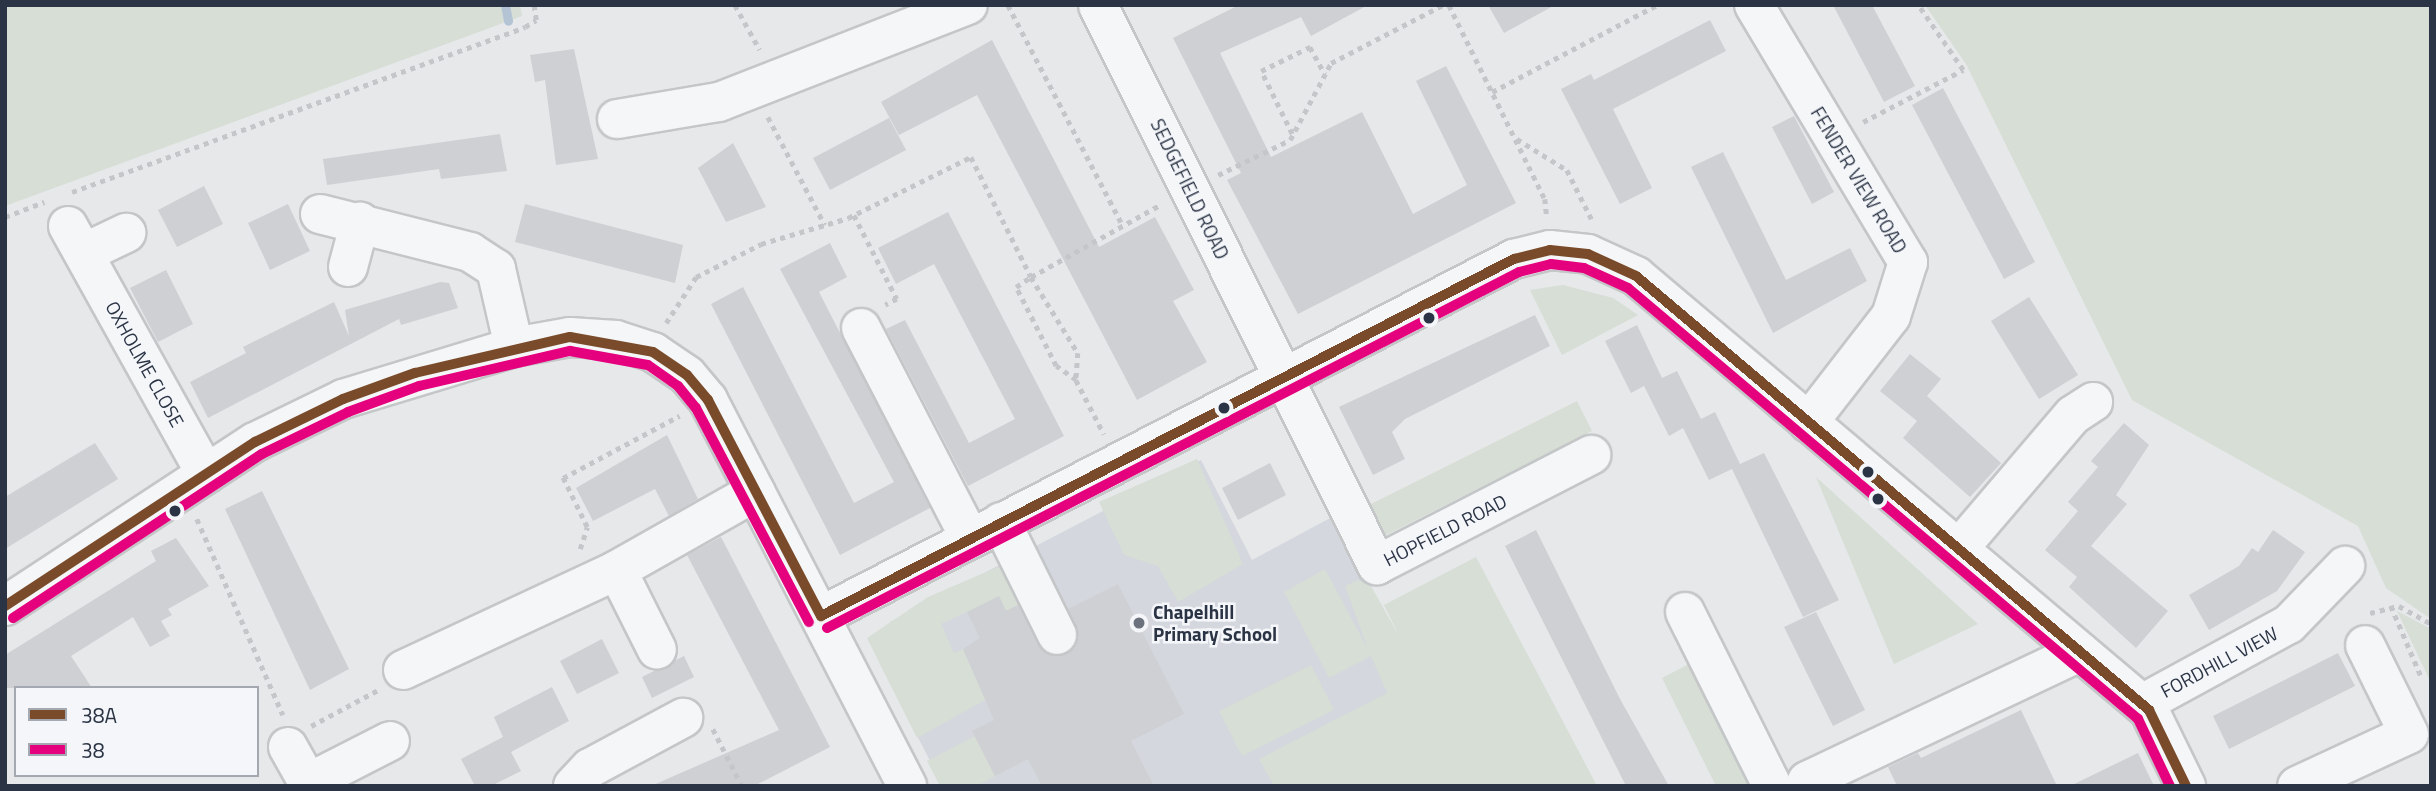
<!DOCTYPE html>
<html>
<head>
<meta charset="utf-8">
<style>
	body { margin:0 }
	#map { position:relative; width:2436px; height:791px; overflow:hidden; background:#e6e8ea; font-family:"Titillium Web",sans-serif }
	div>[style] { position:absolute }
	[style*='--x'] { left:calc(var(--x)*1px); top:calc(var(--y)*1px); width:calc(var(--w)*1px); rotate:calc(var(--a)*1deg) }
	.built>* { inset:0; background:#d4d7dd }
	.green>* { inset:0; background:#d6ded6 }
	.stream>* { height:9px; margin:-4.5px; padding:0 4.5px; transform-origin:4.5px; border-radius:4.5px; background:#b4c4d5 }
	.building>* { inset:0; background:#ced0d3 }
	.path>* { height:4.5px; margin-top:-2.25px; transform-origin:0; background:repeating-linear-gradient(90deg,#c5c6ca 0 5px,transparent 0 10px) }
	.roads { filter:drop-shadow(2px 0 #c4c6c8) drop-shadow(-2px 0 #c4c6c8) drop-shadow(0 2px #c4c6c8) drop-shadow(0 -2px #c4c6c8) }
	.minor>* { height:38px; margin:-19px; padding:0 19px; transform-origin:19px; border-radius:19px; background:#f5f6f7 }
	.bus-1>* { height:10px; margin:-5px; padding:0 5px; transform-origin:5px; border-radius:5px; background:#7a4b2a }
	.bus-2>* { height:10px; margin:-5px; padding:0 5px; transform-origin:5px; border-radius:5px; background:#e5007d }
	.dots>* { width:19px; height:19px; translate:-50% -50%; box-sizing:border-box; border:4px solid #f4f6f9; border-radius:50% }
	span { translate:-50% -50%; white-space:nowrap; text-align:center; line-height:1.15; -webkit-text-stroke:5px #f4f6f9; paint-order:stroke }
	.street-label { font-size:19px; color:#2b3445 }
	.poi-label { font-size:19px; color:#2b3445; font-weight:700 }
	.left { translate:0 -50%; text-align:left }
	.frame { position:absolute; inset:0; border:7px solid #2b3445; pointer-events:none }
	.legend { position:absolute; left:14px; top:686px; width:245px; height:91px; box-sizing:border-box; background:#f4f6f9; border:2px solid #a4a8b1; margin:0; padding:9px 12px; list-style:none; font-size:21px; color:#2b3445 }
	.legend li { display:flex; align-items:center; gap:14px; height:35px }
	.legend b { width:35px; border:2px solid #a4a8b1 }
</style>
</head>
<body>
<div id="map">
	<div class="built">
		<i style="clip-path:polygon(1201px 460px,1252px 560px,1334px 516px,1471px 786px,943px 786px,879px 662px,890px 622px)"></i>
	</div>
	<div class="green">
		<i style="clip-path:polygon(5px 5px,520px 5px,522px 16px,5px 206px)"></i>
		<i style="clip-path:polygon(1925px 5px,2431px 5px,2431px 619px,2386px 588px,2358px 526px,2132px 400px,1966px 64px)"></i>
		<i style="clip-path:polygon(1563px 285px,1613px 298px,1638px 315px,1562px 355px,1530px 290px)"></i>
		<i style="clip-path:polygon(1577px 401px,1592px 431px,1382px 537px,1367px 506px)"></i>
		<i style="clip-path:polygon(1197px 459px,1243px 564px,1178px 602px,1158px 566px,1124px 555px,1099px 502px)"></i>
		<i style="clip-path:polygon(1816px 477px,1978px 624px,1894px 664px)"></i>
		<i style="clip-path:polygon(1476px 557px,1597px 786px,1274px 786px,1259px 759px,1387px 693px,1371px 656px,1329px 678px,1284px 592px,1325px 569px,1368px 649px,1345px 586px,1358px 580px,1371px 586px,1399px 636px,1384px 605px)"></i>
		<i style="clip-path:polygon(1012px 561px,1030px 600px,1006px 611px,999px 597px,941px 624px,954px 653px,963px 649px,987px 699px,917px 738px,867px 638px,928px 597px)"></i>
		<i style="clip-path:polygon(2397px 611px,2431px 629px,2431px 683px)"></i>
		<i style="clip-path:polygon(1695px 661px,1757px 786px,1716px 786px,1662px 678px)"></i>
		<i style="clip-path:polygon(1311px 665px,1334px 710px,1242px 756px,1219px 711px)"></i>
		<i style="clip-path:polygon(975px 736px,995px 776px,977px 786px,940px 786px,927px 761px)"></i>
	</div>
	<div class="stream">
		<i style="--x:505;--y:5;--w:16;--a:79"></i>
	</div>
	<div class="building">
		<i style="clip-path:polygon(1239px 5px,1368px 5px,1311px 36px,1301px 17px,1220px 53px,1271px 157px,1362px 112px,1413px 214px,1467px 185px,1416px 81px,1446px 66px,1516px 203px,1298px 314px,1227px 180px,1241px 173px,1173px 38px)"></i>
		<i style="clip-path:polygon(1488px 5px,1555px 5px,1504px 33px)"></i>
		<i style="clip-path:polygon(1833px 5px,1872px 5px,1915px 86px,1884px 102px)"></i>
		<i style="clip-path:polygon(1710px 20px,1726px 51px,1613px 109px,1652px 188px,1620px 204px,1561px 89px,1591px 74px,1594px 80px)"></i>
		<i style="clip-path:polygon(992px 40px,1099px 247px,1155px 217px,1194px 290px,1173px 301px,1207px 362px,1137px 400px,977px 95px,899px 135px,881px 102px)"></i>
		<i style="clip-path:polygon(574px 49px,598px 159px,556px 165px,545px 80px,535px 82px,530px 55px)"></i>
		<i style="clip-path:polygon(1943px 88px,2035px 262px,2004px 279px,1912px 105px)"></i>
		<i style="clip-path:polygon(1794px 116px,1834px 192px,1812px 204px,1772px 127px)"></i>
		<i style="clip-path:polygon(889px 118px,906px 150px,830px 190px,813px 158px)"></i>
		<i style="clip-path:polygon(500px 134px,507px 171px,441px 179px,439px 169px,327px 185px,323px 159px)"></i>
		<i style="clip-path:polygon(733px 143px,766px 207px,726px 222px,698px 168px)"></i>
		<i style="clip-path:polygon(1723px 152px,1786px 280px,1850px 248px,1867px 281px,1773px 333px,1691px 167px)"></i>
		<i style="clip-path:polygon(204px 186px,223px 224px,177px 247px,158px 210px)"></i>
		<i style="clip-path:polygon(288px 204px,310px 251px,270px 270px,248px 223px)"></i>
		<i style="clip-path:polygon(525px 204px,683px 245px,675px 283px,515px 242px)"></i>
		<i style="clip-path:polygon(948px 212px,1064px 436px,968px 486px,886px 329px,905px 320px,969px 443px,1015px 419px,934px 264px,896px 284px,878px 248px)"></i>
		<i style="clip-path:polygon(830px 243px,847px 277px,819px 292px,930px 508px,840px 555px,711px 304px,743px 287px,854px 503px,894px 482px,780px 269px)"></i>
		<i style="clip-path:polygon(166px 270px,193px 324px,158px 342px,130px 288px)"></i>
		<i style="clip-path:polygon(440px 282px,449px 283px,458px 308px,401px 325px,399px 319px,208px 418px,190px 382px,246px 353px,243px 347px,334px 302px,349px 336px,345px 310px)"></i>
		<i style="clip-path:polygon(2029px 297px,2078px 375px,2039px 399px,1991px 321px)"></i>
		<i style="clip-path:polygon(1535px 315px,1550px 346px,1405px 419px,1392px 432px,1405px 459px,1373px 475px,1339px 407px)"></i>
		<i style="clip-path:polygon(1637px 325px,1662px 378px,1677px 371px,1701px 419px,1715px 412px,1740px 464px,1764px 453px,1839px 600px,1803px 617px,1732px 469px,1709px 480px,1683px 428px,1669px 436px,1644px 386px,1631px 393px,1605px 341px)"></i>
		<i style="clip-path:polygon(1910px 354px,1941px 379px,1927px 396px,2001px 463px,1970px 497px,1903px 438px,1917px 421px,1880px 391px)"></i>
		<i style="clip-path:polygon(2124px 423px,2149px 445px,2116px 495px,2127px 504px,2091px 546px,2168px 611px,2136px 648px,2069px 587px,2077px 577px,2045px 550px,2078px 511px,2068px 502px,2098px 467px,2091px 461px)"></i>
		<i style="clip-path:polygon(667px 435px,698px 499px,669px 516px,655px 489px,593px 521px,576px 488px)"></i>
		<i style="clip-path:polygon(95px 443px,118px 479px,5px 549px,5px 497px)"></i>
		<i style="clip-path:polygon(1270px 463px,1286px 495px,1238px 520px,1222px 488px)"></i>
		<i style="clip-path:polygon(262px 491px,349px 669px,310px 690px,225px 509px)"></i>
		<i style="clip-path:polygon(1536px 530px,1620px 699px,1669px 786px,1626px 786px,1505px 546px)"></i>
		<i style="clip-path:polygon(2273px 530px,2305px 552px,2277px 591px,2209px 630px,2189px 595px,2239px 566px,2252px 548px,2258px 552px)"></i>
		<i style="clip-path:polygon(721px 537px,830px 747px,754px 786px,651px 786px,779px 730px,687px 555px)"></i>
		<i style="clip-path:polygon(176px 538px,209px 586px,168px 609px,172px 615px,161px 621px,170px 636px,150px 647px,133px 617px,71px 656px,92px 688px,5px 688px,5px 655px,156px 561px,151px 551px)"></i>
		<i style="clip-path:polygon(1118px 584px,1184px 714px,1131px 741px,1154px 786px,1042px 786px,1028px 759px,995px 776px,972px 731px,994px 720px,963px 649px,980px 638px,967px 612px,999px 596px,1006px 611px,1018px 605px,1038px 645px,1056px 657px,1075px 648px,1079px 637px,1068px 609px)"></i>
		<i style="clip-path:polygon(1816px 612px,1865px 710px,1833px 726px,1784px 627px)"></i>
		<i style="clip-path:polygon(602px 639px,619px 673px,577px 694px,560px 661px)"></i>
		<i style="clip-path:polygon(2338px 653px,2355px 686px,2229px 749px,2213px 716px)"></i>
		<i style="clip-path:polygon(684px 656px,694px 677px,652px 698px,642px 677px)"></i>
		<i style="clip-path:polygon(552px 687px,569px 721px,511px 752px,521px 771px,491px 786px,475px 786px,461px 759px,503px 737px,494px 717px)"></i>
		<i style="clip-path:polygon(2021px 710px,2057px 786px,1897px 786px,1888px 767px,1918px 753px,1921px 758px)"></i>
		<i style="clip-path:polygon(2138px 753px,2154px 786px,2070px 786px)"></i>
	</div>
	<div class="path">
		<i style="--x:735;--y:5;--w:51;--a:60.9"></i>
		<i style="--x:1008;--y:5;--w:249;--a:62.5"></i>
		<i style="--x:1449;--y:5;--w:216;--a:63.7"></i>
		<i style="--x:1545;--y:199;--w:19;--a:84"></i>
		<i style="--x:1492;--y:92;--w:187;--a:-27.8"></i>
		<i style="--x:768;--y:117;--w:122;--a:62.2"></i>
		<i style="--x:1863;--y:122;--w:113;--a:-27.5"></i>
		<i style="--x:1963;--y:70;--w:79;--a:-124.7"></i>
		<i style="--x:1292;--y:134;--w:70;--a:-116.2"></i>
		<i style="--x:1261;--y:71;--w:55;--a:-26.1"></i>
		<i style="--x:1310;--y:47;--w:31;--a:61"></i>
		<i style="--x:1517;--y:139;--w:59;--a:31.8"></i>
		<i style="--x:1567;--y:170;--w:58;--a:63.4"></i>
		<i style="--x:1218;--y:175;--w:80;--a:-25.9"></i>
		<i style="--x:1290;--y:140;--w:87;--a:-62"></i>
		<i style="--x:1331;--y:63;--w:126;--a:-27.4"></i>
		<i style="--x:72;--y:192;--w:482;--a:-20"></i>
		<i style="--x:525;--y:27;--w:13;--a:-32"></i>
		<i style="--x:536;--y:20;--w:15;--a:-98"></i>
		<i style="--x:854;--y:215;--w:94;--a:62.9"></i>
		<i style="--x:897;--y:299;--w:13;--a:153"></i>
		<i style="--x:5;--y:217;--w:42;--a:-21"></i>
		<i style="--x:666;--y:323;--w:55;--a:-56.9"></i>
		<i style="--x:696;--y:277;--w:73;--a:-26.9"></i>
		<i style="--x:761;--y:244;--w:91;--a:-16.6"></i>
		<i style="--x:848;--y:218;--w:137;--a:-26.4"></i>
		<i style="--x:971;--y:157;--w:134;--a:63.4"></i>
		<i style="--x:1031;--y:277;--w:148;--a:-29.2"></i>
		<i style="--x:1076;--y:380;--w:24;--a:-145"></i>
		<i style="--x:1056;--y:366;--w:89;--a:-116.9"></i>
		<i style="--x:1016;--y:287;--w:18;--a:-34"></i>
		<i style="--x:1031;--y:277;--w:89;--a:58.3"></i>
		<i style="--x:1078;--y:353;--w:27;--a:94"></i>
		<i style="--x:1076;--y:380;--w:61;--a:62.6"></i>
		<i style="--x:197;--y:519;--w:214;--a:66.3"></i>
		<i style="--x:580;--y:549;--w:23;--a:-72"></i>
		<i style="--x:587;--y:527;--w:55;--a:-116.1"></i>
		<i style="--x:563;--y:478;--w:132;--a:-28.1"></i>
		<i style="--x:2391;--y:606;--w:76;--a:66.8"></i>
		<i style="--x:2370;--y:613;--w:30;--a:-14"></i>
		<i style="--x:2399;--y:606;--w:37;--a:29"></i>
		<i style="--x:311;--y:726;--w:76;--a:-28.2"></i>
		<i style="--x:713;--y:729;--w:64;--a:63"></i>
	</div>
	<div class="roads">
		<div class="minor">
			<i style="--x:1098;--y:5;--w:626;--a:63.52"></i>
			<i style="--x:1377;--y:565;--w:241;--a:-27.2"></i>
			<i style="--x:1754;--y:5;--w:300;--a:59.1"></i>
			<i style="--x:1908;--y:262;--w:57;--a:107.5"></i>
			<i style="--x:1891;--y:316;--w:135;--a:127.8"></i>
			<i style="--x:617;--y:119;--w:103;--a:-9.5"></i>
			<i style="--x:719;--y:102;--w:267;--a:-21.3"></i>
			<i style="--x:320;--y:214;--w:155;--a:14.2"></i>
			<i style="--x:470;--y:252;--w:31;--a:33"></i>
			<i style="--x:496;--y:269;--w:80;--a:77"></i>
			<i style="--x:68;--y:226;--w:284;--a:60.9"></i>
			<i style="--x:84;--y:253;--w:47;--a:-25.5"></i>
			<i style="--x:348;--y:267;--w:47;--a:-75.1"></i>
			<i style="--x:861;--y:328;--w:237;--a:62.6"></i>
			<i style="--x:1001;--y:522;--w:126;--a:63.6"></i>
			<i style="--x:1961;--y:546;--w:172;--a:-49.5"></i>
			<i style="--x:2073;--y:415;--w:24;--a:-33"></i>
			<i style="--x:617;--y:570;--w:89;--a:63.4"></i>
			<i style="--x:5;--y:606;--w:299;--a:-33.3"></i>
			<i style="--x:255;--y:442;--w:98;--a:-26"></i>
			<i style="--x:343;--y:399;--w:179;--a:-16.9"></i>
			<i style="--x:514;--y:347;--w:57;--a:-10.1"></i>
			<i style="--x:570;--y:337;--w:46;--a:3.7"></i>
			<i style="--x:616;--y:340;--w:39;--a:18"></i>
			<i style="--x:653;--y:352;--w:41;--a:34.1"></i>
			<i style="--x:687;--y:375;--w:33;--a:50"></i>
			<i style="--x:708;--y:400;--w:434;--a:62.7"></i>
			<i style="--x:1685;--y:612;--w:195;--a:63.4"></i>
			<i style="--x:821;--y:616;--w:780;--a:-27.26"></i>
			<i style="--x:1514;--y:259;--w:37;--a:-14"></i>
			<i style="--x:1550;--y:250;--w:38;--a:6"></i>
			<i style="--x:1588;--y:254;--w:53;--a:24.6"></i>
			<i style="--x:1636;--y:276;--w:672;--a:40.23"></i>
			<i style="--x:2149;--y:710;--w:85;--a:64"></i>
			<i style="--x:403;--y:670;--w:236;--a:-25"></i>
			<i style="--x:617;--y:570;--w:159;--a:-29.5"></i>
			<i style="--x:2142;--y:704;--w:167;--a:-28.6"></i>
			<i style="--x:2289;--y:624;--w:81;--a:-46"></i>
			<i style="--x:288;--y:747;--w:45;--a:60.6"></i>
			<i style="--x:1807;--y:781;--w:302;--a:-25.3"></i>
			<i style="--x:308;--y:783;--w:92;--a:-27.1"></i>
			<i style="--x:573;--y:786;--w:25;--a:-47"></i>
			<i style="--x:590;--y:768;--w:106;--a:-28.3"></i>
			<i style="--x:2297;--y:786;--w:123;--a:-24.9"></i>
			<i style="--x:2409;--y:734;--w:99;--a:-116.3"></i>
		</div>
	</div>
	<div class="bus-1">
		<i style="--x:5;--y:606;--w:299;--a:-33.3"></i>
		<i style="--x:255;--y:442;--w:98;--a:-26"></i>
		<i style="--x:343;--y:399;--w:77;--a:-19.9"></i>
		<i style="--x:415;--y:373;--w:159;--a:-13.1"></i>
		<i style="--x:570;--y:337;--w:84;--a:10.2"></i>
		<i style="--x:653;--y:352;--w:41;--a:34.1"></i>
		<i style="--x:687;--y:375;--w:33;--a:50"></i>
		<i style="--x:708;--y:400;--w:244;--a:62.4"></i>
		<i style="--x:821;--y:616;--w:780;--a:-27.26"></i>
		<i style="--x:1514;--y:259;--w:37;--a:-14"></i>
		<i style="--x:1550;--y:250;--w:38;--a:6"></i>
		<i style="--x:1588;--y:254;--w:53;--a:24.6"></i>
		<i style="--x:1636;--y:276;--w:672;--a:40.23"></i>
		<i style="--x:2149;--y:710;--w:85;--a:64"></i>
	</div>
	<div class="bus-2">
		<i style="--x:13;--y:618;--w:298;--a:-33.4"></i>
		<i style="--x:262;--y:454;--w:96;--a:-26"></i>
		<i style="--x:348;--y:412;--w:76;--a:-20.1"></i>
		<i style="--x:419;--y:386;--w:155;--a:-13.1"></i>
		<i style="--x:570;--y:351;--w:79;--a:10.2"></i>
		<i style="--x:648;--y:365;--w:37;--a:35"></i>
		<i style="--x:678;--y:386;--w:28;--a:51"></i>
		<i style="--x:696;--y:408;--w:242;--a:62.2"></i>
		<i style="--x:827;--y:628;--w:778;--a:-27.22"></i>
		<i style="--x:1519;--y:272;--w:33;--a:-14"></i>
		<i style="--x:1551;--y:264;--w:33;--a:7"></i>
		<i style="--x:1584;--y:268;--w:48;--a:24.4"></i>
		<i style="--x:1628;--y:288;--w:668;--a:40.2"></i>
		<i style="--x:2138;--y:719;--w:74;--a:64.5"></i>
	</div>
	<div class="dots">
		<i style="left:1429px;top:318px;background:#2b3445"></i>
		<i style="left:1224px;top:408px;background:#2b3445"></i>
		<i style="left:1868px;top:472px;background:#2b3445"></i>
		<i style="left:1878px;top:499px;background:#2b3445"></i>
		<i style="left:175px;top:511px;background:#2b3445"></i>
		<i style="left:1139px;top:623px;background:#6c737f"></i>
	</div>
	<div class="street-label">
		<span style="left:1859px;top:180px;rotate:59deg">FENDER VIEW ROAD</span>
		<span style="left:1190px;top:189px;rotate:64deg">SEDGEFIELD ROAD</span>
		<span style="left:145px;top:364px;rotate:61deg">OXHOLME CLOSE</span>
		<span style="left:1445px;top:530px;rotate:-27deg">HOPFIELD ROAD</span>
		<span style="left:2219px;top:662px;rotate:-28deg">FORDHILL VIEW</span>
	</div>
	<div class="poi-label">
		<span class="left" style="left:1153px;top:623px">Chapelhill<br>Primary School</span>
	</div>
	<div class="frame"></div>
	<ul class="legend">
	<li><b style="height:9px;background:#7a4b2a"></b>38A</li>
	<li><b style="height:9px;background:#e5007d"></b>38</li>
	</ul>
</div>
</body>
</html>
